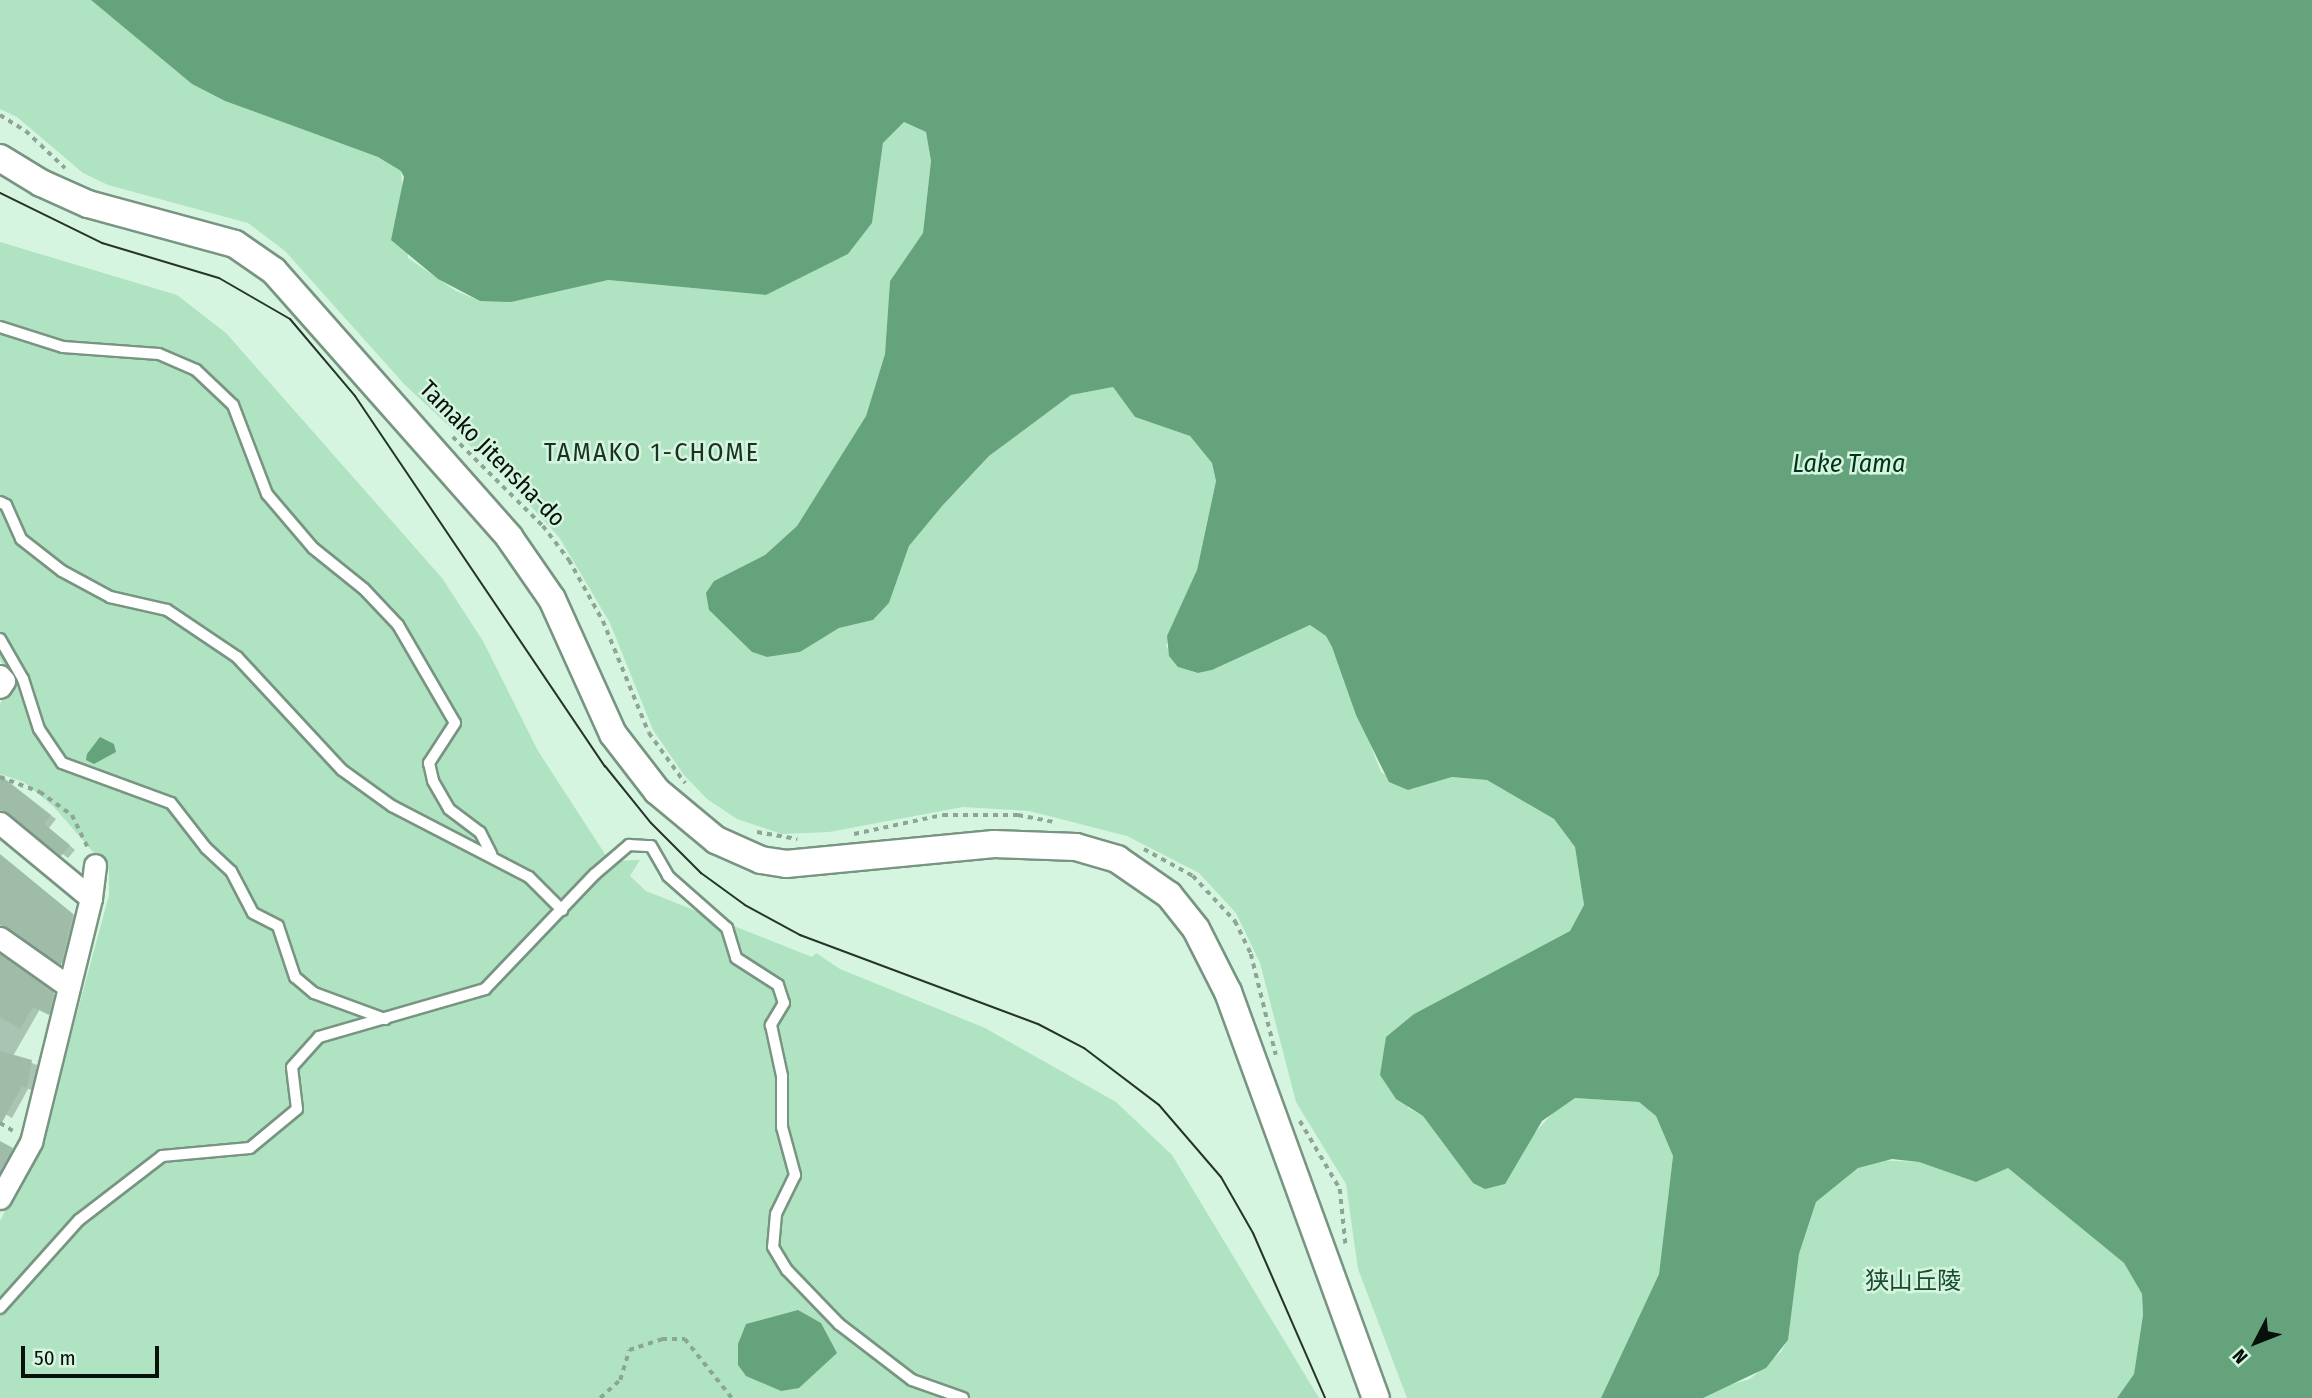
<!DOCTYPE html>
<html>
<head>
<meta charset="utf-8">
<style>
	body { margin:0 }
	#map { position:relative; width:2312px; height:1398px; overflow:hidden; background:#d5f5e0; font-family:"Fira Sans Condensed","Noto Sans JP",sans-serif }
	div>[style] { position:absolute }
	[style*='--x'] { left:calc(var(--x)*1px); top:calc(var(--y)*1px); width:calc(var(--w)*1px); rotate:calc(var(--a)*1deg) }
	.green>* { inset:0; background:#b0e3c2 }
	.water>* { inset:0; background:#65a37d }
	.shadow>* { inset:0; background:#0003 }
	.building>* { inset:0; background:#9ebca8 }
	.path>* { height:3.5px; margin-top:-1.75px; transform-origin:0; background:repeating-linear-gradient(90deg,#8da595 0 5px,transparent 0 10px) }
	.roads { filter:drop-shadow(2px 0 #789582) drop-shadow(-2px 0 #789582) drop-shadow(0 2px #789582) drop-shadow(0 -2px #789582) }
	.service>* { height:10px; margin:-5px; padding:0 5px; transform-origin:5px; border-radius:5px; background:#fff }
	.minor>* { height:21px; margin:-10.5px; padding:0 10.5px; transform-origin:10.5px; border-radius:10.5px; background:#fff }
	.tertiary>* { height:26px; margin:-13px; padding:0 13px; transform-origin:13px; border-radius:13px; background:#fff }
	.tram>* { height:2px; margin:-1px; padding:0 1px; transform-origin:1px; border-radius:1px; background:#26342b }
	span { translate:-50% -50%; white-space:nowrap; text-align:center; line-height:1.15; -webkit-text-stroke:5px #d5f5e0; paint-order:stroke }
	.street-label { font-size:24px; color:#07110a }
	.park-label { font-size:24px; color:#1a4a2f }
	.neighbourhood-label { font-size:26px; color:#193223; letter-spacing:2px }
	.water-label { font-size:26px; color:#00351c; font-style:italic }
	.north { position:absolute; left:2221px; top:1307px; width:70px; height:70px; -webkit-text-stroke:5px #d5f5e0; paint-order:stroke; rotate:228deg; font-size:19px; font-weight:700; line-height:28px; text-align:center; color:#07110a }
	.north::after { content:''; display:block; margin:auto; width:24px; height:32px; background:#07110a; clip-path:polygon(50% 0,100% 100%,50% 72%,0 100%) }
	.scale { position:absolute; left:21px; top:1346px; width:138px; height:32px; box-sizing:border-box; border:4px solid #07110a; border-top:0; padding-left:9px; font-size:21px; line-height:24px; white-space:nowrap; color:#07110a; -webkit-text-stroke:5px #d5f5e0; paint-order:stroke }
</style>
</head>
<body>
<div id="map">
	<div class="green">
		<i style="clip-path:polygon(0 0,91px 0,192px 84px,225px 101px,378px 157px,401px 171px,408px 258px,456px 291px,480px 301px,608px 280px,766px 295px,848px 254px,872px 223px,883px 143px,904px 122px,926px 132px,931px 161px,923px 233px,890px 281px,885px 354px,866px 416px,797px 526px,765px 555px,714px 581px,709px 610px,752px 652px,767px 657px,800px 652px,839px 628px,873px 620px,889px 603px,909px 546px,943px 505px,989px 456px,1071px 395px,1113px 387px,1135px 417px,1190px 436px,1212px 463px,1216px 481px,1197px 570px,1166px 646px,1178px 667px,1198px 673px,1212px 670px,1310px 625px,1326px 636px,1332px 647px,1381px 772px,1408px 790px,1452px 777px,1487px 780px,1554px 819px,1575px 847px,1584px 906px,1570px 931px,1414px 1014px,1408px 1108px,1423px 1116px,1473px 1183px,1531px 1137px,1559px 1106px,1575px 1098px,1639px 1102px,1656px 1116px,1673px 1156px,1659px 1274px,1601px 1398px,1407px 1398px,1358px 1269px,1346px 1184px,1296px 1102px,1260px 963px,1236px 913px,1199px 873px,1127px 836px,1029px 811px,963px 807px,829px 832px,782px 834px,737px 819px,707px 799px,684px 775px,653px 730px,610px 623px,559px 537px,505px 478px,405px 385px,285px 251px,248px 223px,108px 185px,83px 173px,17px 117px,0 109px)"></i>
		<i style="clip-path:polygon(0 242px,177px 295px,226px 333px,442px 578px,483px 641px,538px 751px,605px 854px,612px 861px,640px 860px,630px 876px,646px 891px,812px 957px,816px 953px,840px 969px,985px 1028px,1116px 1102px,1172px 1155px,1319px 1398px,0 1398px,0 1221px,44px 1135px,109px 895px,109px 870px,53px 806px,24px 782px,0 774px,0 704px,11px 683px,0 659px)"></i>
		<i style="clip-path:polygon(1876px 1160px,1919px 1162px,1976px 1182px,2008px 1168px,2124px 1263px,2142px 1294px,2143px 1315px,2134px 1374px,2117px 1398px,1703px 1398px,1709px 1391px,1750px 1379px,1781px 1352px,1788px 1339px,1799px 1254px,1816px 1202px,1858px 1168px)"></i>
	</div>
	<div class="water">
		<i style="clip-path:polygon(91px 0,2312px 0,2312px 1398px,2117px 1398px,2134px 1374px,2143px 1315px,2142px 1294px,2124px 1263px,2008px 1168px,1976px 1182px,1919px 1162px,1892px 1159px,1858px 1168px,1816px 1202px,1799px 1254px,1788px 1340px,1766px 1368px,1703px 1398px,1601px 1398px,1659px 1274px,1673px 1156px,1656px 1116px,1639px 1102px,1575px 1098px,1542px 1121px,1505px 1184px,1485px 1189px,1473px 1183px,1423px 1116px,1396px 1099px,1380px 1075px,1386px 1037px,1414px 1014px,1570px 931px,1584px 905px,1575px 847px,1554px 819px,1487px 780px,1452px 777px,1408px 790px,1389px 782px,1356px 715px,1332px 647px,1326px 636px,1310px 625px,1212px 670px,1198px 673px,1178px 667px,1169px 656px,1167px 636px,1197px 570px,1216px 481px,1212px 463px,1190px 436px,1135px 417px,1113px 387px,1071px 395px,989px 456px,943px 505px,909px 546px,889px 603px,873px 620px,839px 628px,800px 652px,767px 657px,752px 652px,709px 610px,706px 593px,714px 581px,765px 555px,797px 526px,866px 416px,885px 354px,890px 281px,923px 233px,931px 161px,926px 132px,904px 122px,883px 143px,872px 223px,848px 254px,766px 295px,608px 280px,511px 302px,480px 301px,438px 279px,391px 240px,404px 177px,401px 171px,378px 157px,225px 101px,192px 84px)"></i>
		<i style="clip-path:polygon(100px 737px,114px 744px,116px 752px,94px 764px,86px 760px,87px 754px)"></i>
		<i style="clip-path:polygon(798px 1310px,821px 1323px,837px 1353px,799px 1388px,781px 1391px,746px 1376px,738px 1365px,738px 1344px,746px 1324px)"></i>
	</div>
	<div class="shadow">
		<i style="clip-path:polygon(0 785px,15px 789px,56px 819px,49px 828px,75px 850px,68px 858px,9px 813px,0 815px)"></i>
		<i style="clip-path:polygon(0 855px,79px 919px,65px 965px,0 925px)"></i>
		<i style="clip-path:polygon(0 960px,60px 998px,55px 1017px,40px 1009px,13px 1056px,37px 1065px,33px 1090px,28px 1089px,12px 1118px,0 1111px)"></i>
		<i style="clip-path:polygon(3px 1145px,18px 1153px,0 1186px,0 1151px)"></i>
	</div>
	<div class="building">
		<i style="clip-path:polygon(0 775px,51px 815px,44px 824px,70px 845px,61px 856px,0 809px)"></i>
		<i style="clip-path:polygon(0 854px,73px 914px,61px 965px,0 925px)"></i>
		<i style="clip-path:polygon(0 954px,54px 992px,49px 1015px,33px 1007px,20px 1029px,0 1017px)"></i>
		<i style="clip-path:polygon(0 1051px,32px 1060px,27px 1087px,22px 1086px,0 1126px)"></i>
		<i style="clip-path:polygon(0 1141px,13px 1148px,0 1171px)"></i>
	</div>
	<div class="path">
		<i style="--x:0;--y:115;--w:31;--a:32"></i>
		<i style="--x:26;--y:131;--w:54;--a:43.5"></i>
		<i style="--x:453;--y:437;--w:127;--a:44.7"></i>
		<i style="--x:543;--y:526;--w:43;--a:52.6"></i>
		<i style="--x:569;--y:560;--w:70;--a:60.9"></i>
		<i style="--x:603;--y:621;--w:121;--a:67.7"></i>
		<i style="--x:649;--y:733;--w:62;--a:54.2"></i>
		<i style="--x:0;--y:777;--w:43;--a:20.6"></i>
		<i style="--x:40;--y:792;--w:39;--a:36"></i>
		<i style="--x:72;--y:815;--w:39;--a:64"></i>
		<i style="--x:757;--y:832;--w:41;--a:9.9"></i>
		<i style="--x:854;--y:834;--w:91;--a:-12.1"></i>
		<i style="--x:943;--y:815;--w:75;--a:0"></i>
		<i style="--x:1018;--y:815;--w:36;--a:11"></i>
		<i style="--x:1144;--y:849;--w:56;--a:28.9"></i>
		<i style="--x:1193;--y:876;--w:62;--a:47"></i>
		<i style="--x:1235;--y:921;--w:37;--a:64"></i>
		<i style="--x:1251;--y:954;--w:104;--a:76.1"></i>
		<i style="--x:1300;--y:1121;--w:79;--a:59.5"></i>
		<i style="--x:1340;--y:1189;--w:59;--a:84.2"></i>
		<i style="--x:0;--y:1123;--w:17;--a:31"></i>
		<i style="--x:600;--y:1398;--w:27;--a:-42"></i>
		<i style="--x:620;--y:1380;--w:31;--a:-73"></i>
		<i style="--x:629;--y:1350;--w:35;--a:-18"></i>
		<i style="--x:662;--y:1339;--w:23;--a:0"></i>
		<i style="--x:685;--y:1339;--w:75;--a:51.5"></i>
	</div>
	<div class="roads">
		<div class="service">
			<i style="--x:0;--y:327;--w:66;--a:17.6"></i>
			<i style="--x:63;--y:347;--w:96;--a:4.2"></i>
			<i style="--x:159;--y:354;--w:40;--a:23.4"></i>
			<i style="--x:196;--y:370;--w:51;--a:43.4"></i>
			<i style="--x:233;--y:405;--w:95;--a:69.1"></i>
			<i style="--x:267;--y:494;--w:71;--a:49.6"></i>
			<i style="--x:313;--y:548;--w:65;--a:38.8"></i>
			<i style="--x:364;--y:589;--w:50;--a:46.6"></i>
			<i style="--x:398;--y:625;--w:113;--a:59.8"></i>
			<i style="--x:455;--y:723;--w:48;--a:123"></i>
			<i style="--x:429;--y:763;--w:18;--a:77"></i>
			<i style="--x:433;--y:781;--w:32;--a:60"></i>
			<i style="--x:449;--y:809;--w:39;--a:37"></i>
			<i style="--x:480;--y:832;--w:25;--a:63"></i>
			<i style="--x:0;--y:502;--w:7;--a:27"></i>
			<i style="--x:6;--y:505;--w:37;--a:66"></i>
			<i style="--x:21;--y:539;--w:52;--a:38"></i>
			<i style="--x:62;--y:571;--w:55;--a:28.4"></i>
			<i style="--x:110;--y:597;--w:58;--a:12.8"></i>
			<i style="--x:167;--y:610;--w:84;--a:33.9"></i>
			<i style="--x:237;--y:657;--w:154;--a:47.1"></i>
			<i style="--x:342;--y:770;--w:62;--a:35.8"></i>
			<i style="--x:392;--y:806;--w:154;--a:27.4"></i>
			<i style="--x:529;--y:877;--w:47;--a:45"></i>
			<i style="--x:0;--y:639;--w:46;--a:60.1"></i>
			<i style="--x:23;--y:679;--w:52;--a:72.3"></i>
			<i style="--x:39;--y:729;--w:41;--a:55.9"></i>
			<i style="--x:62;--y:763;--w:116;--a:20.2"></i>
			<i style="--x:171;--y:803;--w:57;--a:52.1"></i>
			<i style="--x:206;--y:848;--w:34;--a:43"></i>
			<i style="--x:231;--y:871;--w:47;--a:62.4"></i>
			<i style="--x:253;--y:913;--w:28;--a:27"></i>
			<i style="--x:278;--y:926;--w:54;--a:71.6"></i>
			<i style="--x:295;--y:977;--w:25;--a:40"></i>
			<i style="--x:314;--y:993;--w:76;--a:20.1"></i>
			<i style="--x:0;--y:1308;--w:118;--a:-48.1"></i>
			<i style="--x:79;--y:1220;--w:105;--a:-37.6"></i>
			<i style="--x:162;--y:1156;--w:88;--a:-5.2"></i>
			<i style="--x:250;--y:1148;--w:61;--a:-39.7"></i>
			<i style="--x:297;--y:1109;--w:42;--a:-96.8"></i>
			<i style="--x:292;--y:1067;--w:40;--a:-48"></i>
			<i style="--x:319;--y:1037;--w:173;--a:-16.1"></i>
			<i style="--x:485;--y:989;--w:159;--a:-46.3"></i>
			<i style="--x:595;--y:874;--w:45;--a:-40.5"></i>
			<i style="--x:629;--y:845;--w:22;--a:3"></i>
			<i style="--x:651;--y:846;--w:34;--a:60"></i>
			<i style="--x:668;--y:876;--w:79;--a:41.4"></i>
			<i style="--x:727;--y:928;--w:31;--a:73"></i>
			<i style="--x:736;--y:958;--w:50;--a:32.7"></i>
			<i style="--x:778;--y:985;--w:19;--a:72"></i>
			<i style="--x:784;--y:1003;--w:26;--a:121"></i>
			<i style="--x:771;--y:1025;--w:52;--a:77.8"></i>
			<i style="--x:782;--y:1076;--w:51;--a:90"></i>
			<i style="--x:782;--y:1127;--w:50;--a:74.8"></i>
			<i style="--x:795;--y:1175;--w:43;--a:116"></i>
			<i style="--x:776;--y:1214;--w:33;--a:95"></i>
			<i style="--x:773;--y:1247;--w:27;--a:59"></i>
			<i style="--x:787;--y:1270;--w:75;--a:46.1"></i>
			<i style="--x:839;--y:1324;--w:92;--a:37.5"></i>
			<i style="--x:912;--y:1380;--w:54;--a:19.4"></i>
		</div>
		<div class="minor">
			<i style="--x:0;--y:676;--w:6;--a:51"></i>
			<i style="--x:4;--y:681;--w:7;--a:124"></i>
			<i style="--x:0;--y:823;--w:118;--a:39.5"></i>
			<i style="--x:91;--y:898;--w:251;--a:103.8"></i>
			<i style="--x:31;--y:1142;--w:64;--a:119"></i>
			<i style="--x:91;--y:898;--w:33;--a:-83"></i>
			<i style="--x:0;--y:938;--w:83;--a:35.2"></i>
		</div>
		<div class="tertiary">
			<i style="--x:0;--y:158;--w:48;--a:31.4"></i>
			<i style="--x:41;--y:183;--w:51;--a:24.1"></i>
			<i style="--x:88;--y:204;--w:152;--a:15.2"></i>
			<i style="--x:235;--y:244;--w:47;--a:34.7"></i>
			<i style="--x:274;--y:271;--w:355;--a:48.5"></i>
			<i style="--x:509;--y:537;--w:75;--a:55.3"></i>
			<i style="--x:552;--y:599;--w:148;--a:65.7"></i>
			<i style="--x:613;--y:734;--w:72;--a:52.3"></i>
			<i style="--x:657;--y:791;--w:77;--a:39.7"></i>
			<i style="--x:716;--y:840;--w:49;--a:24"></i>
			<i style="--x:761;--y:860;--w:25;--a:9"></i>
			<i style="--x:786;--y:864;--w:209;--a:-5.5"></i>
			<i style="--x:994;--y:844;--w:82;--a:2.1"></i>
			<i style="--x:1076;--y:847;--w:43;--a:16.3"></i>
			<i style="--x:1117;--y:859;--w:63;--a:34.7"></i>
			<i style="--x:1169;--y:895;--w:43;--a:51.5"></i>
			<i style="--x:1196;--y:929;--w:71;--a:63.1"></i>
			<i style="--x:1228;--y:992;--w:432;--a:70"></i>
		</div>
	</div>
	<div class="tram">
		<i style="--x:0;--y:193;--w:114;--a:26.1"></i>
		<i style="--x:102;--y:243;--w:122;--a:16.7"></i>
		<i style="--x:219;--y:278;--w:82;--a:30"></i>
		<i style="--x:290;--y:319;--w:101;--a:49.8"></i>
		<i style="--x:355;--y:396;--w:447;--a:56"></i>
		<i style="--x:605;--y:766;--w:73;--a:51.1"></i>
		<i style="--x:651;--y:823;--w:71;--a:45"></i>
		<i style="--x:701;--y:873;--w:54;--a:36"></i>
		<i style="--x:745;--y:905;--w:63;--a:28.6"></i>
		<i style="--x:800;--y:935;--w:254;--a:20.5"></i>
		<i style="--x:1038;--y:1024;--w:52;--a:27.6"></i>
		<i style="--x:1084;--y:1048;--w:94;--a:37.2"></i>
		<i style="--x:1159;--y:1105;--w:95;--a:49.3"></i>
		<i style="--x:1221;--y:1177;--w:64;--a:60.3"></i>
		<i style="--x:1253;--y:1233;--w:180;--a:66.4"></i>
	</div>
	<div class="street-label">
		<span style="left:492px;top:454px;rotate:45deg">Tamako Jitensha-do</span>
	</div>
	<div class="park-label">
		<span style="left:1913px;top:1282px">狭山丘陵</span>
	</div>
	<div class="neighbourhood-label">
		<span style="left:652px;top:453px">TAMAKO 1-CHOME</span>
	</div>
	<div class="water-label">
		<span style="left:1849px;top:464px">Lake Tama</span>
	</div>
	<div class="north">N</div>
	<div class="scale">50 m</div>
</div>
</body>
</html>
